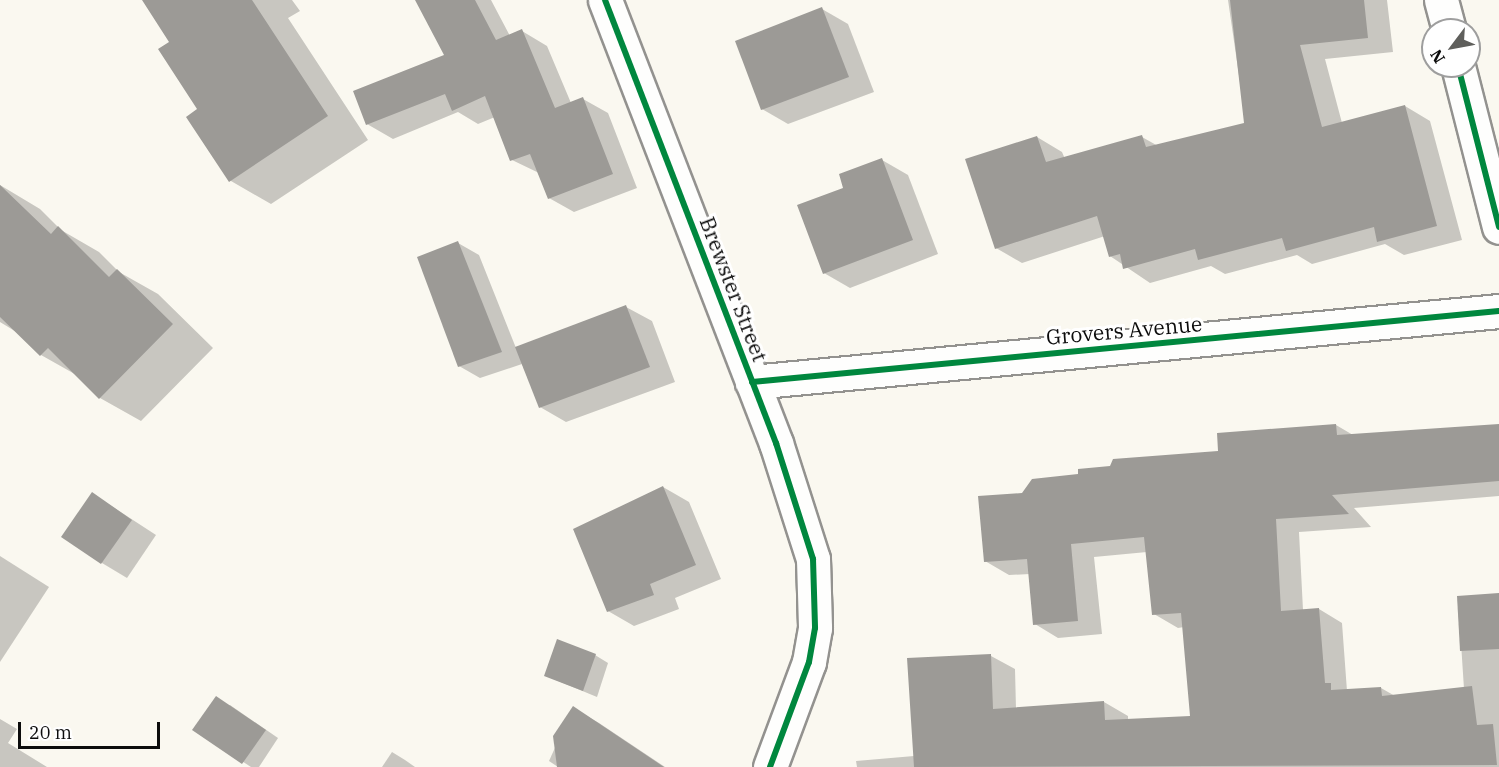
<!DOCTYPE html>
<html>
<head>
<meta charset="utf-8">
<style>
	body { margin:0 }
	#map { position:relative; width:1499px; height:767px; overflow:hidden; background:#faf8f0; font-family:"IBM Plex Serif",serif }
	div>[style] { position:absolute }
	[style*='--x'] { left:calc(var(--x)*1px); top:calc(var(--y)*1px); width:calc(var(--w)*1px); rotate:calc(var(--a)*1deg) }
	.shadow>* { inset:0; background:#0003 }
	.building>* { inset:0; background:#9c9a96 }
	.roads { filter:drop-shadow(2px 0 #93928f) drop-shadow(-2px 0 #93928f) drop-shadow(0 2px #93928f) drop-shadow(0 -2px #93928f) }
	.minor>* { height:33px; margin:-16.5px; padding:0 16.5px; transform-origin:16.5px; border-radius:16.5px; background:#fefefd }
	.cycleway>* { height:6px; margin:-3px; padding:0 3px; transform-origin:3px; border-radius:3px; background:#00873e }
	span { translate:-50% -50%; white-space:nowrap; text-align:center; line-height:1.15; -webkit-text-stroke:6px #fff; paint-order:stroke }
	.street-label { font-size:21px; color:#0c0c0c }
	.north { position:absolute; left:1421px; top:18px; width:60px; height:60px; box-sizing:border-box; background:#fff; border:2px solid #9e9e9e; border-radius:50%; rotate:238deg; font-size:16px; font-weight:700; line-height:24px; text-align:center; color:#0c0c0c }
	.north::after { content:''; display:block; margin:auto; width:21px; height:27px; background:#5f5f5c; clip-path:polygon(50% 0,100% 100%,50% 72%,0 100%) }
	.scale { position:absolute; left:18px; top:722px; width:142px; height:27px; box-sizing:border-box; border:3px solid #0c0c0c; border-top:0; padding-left:8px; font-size:18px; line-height:21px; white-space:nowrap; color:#0c0c0c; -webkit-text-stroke:4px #fff; paint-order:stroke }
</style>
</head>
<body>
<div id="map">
	<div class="shadow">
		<i style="clip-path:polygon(144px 0,292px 0,300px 11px,288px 18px,368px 140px,271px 204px,231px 181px,171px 42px)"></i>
		<i style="clip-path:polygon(417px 0,491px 0,510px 36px,522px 31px,547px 46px,571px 103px,583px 99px,608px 113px,637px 188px,574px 212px,549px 198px,539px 173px,512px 160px,495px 117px,478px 124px,458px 112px,393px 139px,367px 124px,446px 56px)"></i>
		<i style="clip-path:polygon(1228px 0,1387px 0,1393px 52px,1325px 59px,1342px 123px,1405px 106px,1430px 121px,1462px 240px,1404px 255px,1385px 244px,1312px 264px,1297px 255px,1225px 274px,1211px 266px,1150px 283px,1110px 256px,1105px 236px,1022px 263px,996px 248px,1037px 137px,1062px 152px,1065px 159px,1142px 137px,1158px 146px,1246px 124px)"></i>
		<i style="clip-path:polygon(822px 9px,848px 24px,874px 92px,788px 124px,762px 109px)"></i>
		<i style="clip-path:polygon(882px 160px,908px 175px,938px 254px,850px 288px,824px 273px,845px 189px)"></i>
		<i style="clip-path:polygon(0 185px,40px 209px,61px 230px,99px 252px,119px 272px,158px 294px,213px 348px,141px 421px,100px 398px,80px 377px,41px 355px,18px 333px,0 322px)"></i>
		<i style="clip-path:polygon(458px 243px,479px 255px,516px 348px,626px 307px,652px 321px,675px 382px,566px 422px,540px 407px,522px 364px,480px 378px,459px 366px)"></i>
		<i style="clip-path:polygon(1336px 425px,1353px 435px,1499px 426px,1499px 496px,1354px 508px,1371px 527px,1299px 532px,1303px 610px,1319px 609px,1342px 623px,1347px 691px,1381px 688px,1395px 696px,1464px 689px,1458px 597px,1499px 595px,1499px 767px,857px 767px,856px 761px,914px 756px,991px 656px,1015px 669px,1016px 709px,1104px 702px,1128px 716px,1128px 721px,1192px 718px,1184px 627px,1178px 628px,1154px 614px,1147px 552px,1094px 557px,1102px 634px,1058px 638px,1035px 624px,1030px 574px,1009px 575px,985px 561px,1022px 494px,1080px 475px,1219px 452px)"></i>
		<i style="clip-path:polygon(663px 487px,689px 502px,721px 579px,675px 598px,679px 609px,634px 626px,608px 611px)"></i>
		<i style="clip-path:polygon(93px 494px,156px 535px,127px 578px,102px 563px)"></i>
		<i style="clip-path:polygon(0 556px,49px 587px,0 662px)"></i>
		<i style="clip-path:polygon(595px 655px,608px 663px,597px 697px,546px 676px)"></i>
		<i style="clip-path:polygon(230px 705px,278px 738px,259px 767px,251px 767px,194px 730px)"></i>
		<i style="clip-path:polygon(573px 708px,599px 723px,665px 767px,558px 767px,549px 761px)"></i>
		<i style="clip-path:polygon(0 719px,17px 729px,8px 743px,47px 767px,0 767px)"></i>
		<i style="clip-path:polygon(392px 752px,405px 760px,415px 767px,382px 767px)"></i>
	</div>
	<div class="building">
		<i style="clip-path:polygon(142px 0,252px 0,328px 116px,229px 182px,186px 117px,197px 109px,158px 49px,169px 42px)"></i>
		<i style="clip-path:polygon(415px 0,475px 0,496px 40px,522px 29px,555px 108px,583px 97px,613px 174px,548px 199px,530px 154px,510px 161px,485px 96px,452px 111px,445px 94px,366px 125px,353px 91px,444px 55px)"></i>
		<i style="clip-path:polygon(1230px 0,1364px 0,1368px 38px,1300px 45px,1322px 127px,1405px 105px,1437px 226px,1377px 242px,1374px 227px,1286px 251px,1282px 238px,1198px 260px,1195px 249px,1123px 269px,1120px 254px,1109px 257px,1097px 216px,995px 249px,965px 159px,1037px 136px,1046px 162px,1142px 135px,1146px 147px,1244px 123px)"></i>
		<i style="clip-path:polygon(822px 7px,849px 77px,761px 110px,735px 41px)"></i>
		<i style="clip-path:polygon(882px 158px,913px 240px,823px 274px,797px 205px,843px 188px,839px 174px)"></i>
		<i style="clip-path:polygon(0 185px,51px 234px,58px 226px,109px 277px,117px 269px,173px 324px,99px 399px,48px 348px,40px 356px,0 317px)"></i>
		<i style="clip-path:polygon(458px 241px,502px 352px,458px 367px,417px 257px)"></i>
		<i style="clip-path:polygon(626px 305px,650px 367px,539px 408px,515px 347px)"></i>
		<i style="clip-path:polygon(1336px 424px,1337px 435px,1499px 424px,1499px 481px,1332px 495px,1349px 514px,1276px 519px,1281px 611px,1319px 608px,1325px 683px,1331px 683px,1331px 690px,1381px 687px,1382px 696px,1472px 686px,1477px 725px,1493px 724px,1497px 765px,914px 767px,907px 658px,991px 654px,993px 709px,1104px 701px,1105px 720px,1190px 716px,1181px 613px,1152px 615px,1144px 537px,1071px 544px,1078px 621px,1033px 625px,1027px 559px,984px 562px,978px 496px,1022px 493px,1032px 479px,1078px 474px,1078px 469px,1110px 466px,1113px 459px,1218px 451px,1217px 433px)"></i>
		<i style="clip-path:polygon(663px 486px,696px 565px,650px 584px,654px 595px,607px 612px,573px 529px)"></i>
		<i style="clip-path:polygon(92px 492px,132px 520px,101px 564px,61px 537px)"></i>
		<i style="clip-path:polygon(1499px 593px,1499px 649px,1460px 651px,1457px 596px)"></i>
		<i style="clip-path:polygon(557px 639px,596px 654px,583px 691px,544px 676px)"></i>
		<i style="clip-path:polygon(216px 696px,266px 730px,242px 764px,192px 730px)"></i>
		<i style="clip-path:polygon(573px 706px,664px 767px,557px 767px,553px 736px)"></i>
	</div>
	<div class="roads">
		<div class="minor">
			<i style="--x:605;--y:0;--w:475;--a:68.9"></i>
			<i style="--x:776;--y:443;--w:122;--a:72.3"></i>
			<i style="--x:813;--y:559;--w:69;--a:88.3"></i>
			<i style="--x:815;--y:628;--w:35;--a:100"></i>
			<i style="--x:809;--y:662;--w:112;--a:110.4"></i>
			<i style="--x:1441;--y:0;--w:31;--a:75"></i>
			<i style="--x:1458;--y:66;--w:166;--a:75.7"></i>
			<i style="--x:752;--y:382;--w:750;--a:-5.43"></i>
		</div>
	</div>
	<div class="cycleway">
		<i style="--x:605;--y:0;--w:475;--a:68.9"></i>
		<i style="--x:776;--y:443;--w:122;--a:72.3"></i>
		<i style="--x:813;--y:559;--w:69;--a:88.3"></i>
		<i style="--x:815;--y:628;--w:35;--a:100"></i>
		<i style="--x:809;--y:662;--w:112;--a:110.4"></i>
		<i style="--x:1458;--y:66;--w:166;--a:75.7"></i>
		<i style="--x:752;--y:382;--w:750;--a:-5.43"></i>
	</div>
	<div class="street-label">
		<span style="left:734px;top:289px;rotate:69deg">Brewster Street</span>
		<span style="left:1124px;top:330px;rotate:-5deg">Grovers Avenue</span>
	</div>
	<div class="north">N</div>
	<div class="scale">20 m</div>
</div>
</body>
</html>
